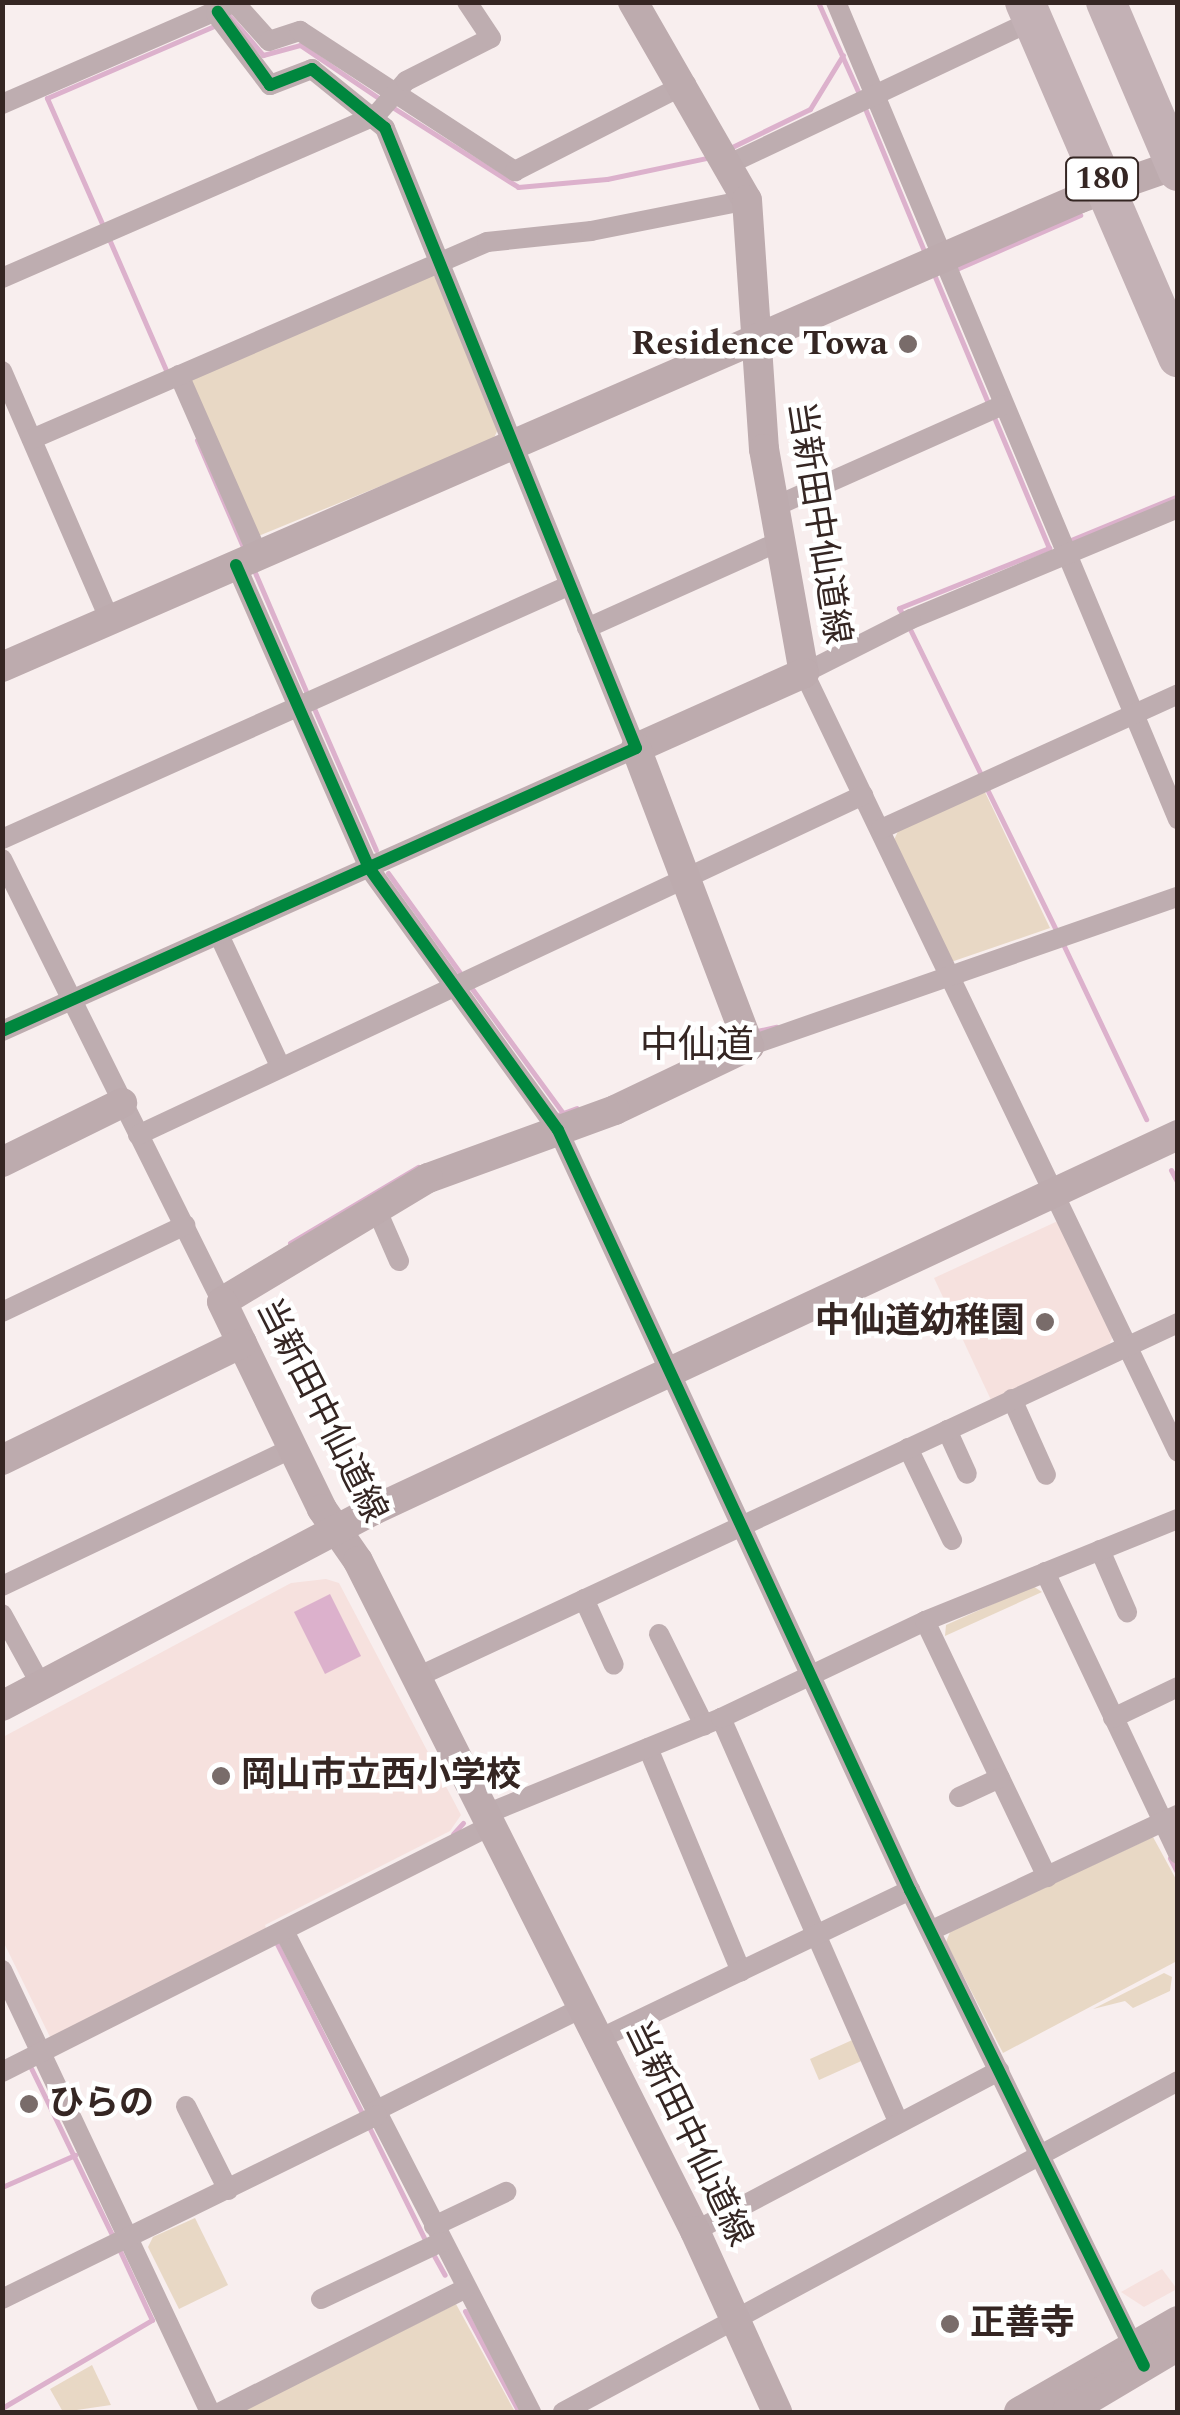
<!DOCTYPE html>
<html>
<head>
<meta charset="utf-8">
<style>
	body { margin:0 }
	#map { position:relative; width:1180px; height:2415px; overflow:hidden; background:#f8eeee; font-family:Spectral,"Noto Sans JP",serif }
	div>[style] { position:absolute }
	[style*='--x'] { left:calc(var(--x)*1px); top:calc(var(--y)*1px); width:calc(var(--w)*1px); rotate:calc(var(--a)*1deg) }
	.built>* { inset:0; background:#f6e1de }
	.green>* { inset:0; background:#e8d8c5 }
	.water>* { inset:0; background:#dcb1cc }
	.stream>* { height:5px; margin:-2.5px; padding:0 2.5px; transform-origin:2.5px; border-radius:2.5px; background:#dcb1cc }
	.street>* { height:20px; margin:-10px; padding:0 10px; transform-origin:10px; border-radius:10px; background:#beadb0 }
	.secondary>* { height:30px; margin:-15px; padding:0 15px; transform-origin:15px; border-radius:15px; background:#bdabae }
	.highway>* { height:40px; margin:-20px; padding:0 20px; transform-origin:20px; border-radius:20px; background:#c3b1b5 }
	.cycleway>* { height:12px; margin:-6px; padding:0 6px; transform-origin:6px; border-radius:6px; background:#00873e }
	.dots>* { width:28px; height:28px; translate:-50% -50%; box-sizing:border-box; border:5px solid #fff; border-radius:50% }
	span { translate:-50% -50%; white-space:nowrap; text-align:center; line-height:1.15; -webkit-text-stroke:9px #fff; paint-order:stroke }
	.shield-label span { padding:2px 8px; background:#fff; border:2px solid; border-radius:8px; -webkit-text-stroke-width:0 }
	.shield-label { font-size:32px; color:#352623; font-weight:700 }
	.poi-label { font-size:35px; color:#352623; font-weight:700 }
	.right { translate:-100% -50%; text-align:right }
	.left { translate:0 -50%; text-align:left }
	.street-label { font-size:35px; color:#352623 }
	.neighbourhood-label { font-size:38px; color:#352623 }
	.frame { position:absolute; inset:0; border:5px solid #352623; pointer-events:none }
</style>
</head>
<body>
<div id="map">
	<div class="built">
		<i style="clip-path:polygon(1060px 1220px,1113px 1336px,1108px 1347px,991px 1400px,934px 1278px)"></i>
		<i style="clip-path:polygon(326px 1579px,339px 1583px,461px 1815px,450px 1831px,265px 1925px,268px 1934px,58px 2039px,50px 2037px,3px 1941px,3px 1737px,291px 1583px)"></i>
		<i style="clip-path:polygon(1162px 2269px,1177px 2289px,1144px 2307px,1121px 2292px)"></i>
	</div>
	<div class="green">
		<i style="clip-path:polygon(431px 275px,440px 279px,499px 427px,493px 440px,256px 537px,191px 379px)"></i>
		<i style="clip-path:polygon(984px 790px,1050px 928px,951px 962px,893px 842px,899px 829px)"></i>
		<i style="clip-path:polygon(1033px 1586px,1042px 1592px,945px 1636px,946px 1625px)"></i>
		<i style="clip-path:polygon(1153px 1837px,1177px 1881px,1177px 1961px,1003px 2053px,946px 1942px,950px 1932px)"></i>
		<i style="clip-path:polygon(1164px 1973px,1172px 1977px,1170px 1991px,1133px 2008px,1125px 2001px,1093px 2009px)"></i>
		<i style="clip-path:polygon(859px 2037px,868px 2058px,819px 2080px,810px 2059px)"></i>
		<i style="clip-path:polygon(195px 2218px,228px 2285px,179px 2309px,148px 2247px,153px 2237px)"></i>
		<i style="clip-path:polygon(456px 2304px,515px 2412px,241px 2412px)"></i>
		<i style="clip-path:polygon(92px 2365px,111px 2405px,63px 2412px,50px 2389px)"></i>
	</div>
	<div class="water">
		<i style="clip-path:polygon(330px 1594px,361px 1656px,325px 1674px,294px 1612px)"></i>
	</div>
	<div class="stream">
		<i style="--x:818;--y:2;--w:103;--a:65.9"></i>
		<i style="--x:228;--y:14;--w:54;--a:49.5"></i>
		<i style="--x:263;--y:55;--w:38;--a:-15"></i>
		<i style="--x:300;--y:45;--w:97;--a:34"></i>
		<i style="--x:389;--y:105;--w:153;--a:32.4"></i>
		<i style="--x:518;--y:187;--w:89;--a:-5.1"></i>
		<i style="--x:607;--y:179;--w:106;--a:-11.9"></i>
		<i style="--x:864;--y:106;--w:159;--a:67.5"></i>
		<i style="--x:730;--y:148;--w:89;--a:-26"></i>
		<i style="--x:810;--y:109;--w:63;--a:-58.6"></i>
		<i style="--x:104;--y:228;--w:142;--a:-113.7"></i>
		<i style="--x:47;--y:98;--w:187;--a:-23.3"></i>
		<i style="--x:109;--y:239;--w:148;--a:66.5"></i>
		<i style="--x:952;--y:271;--w:140;--a:-23.6"></i>
		<i style="--x:933;--y:272;--w:144;--a:67.2"></i>
		<i style="--x:197;--y:440;--w:119;--a:66.7"></i>
		<i style="--x:1066;--y:542;--w:121;--a:-22.3"></i>
		<i style="--x:253;--y:568;--w:139;--a:66.7"></i>
		<i style="--x:903;--y:615;--w:8;--a:-120"></i>
		<i style="--x:899;--y:608;--w:162;--a:-21.8"></i>
		<i style="--x:1049;--y:548;--w:144;--a:-112.8"></i>
		<i style="--x:908;--y:625;--w:169;--a:64"></i>
		<i style="--x:313;--y:706;--w:157;--a:66.4"></i>
		<i style="--x:986;--y:787;--w:164;--a:63.9"></i>
		<i style="--x:388;--y:873;--w:128;--a:54.2"></i>
		<i style="--x:1063;--y:944;--w:194;--a:64.6"></i>
		<i style="--x:470;--y:986;--w:157;--a:53.8"></i>
		<i style="--x:752;--y:1032;--w:25;--a:-12"></i>
		<i style="--x:555;--y:1116;--w:23;--a:-20"></i>
		<i style="--x:1171;--y:1170;--w:15;--a:62"></i>
		<i style="--x:290;--y:1243;--w:149;--a:-30.7"></i>
		<i style="--x:453;--y:1834;--w:15;--a:-48"></i>
		<i style="--x:1170;--y:1858;--w:18;--a:63"></i>
		<i style="--x:277;--y:1944;--w:194;--a:63.3"></i>
		<i style="--x:31;--y:2068;--w:190;--a:64.1"></i>
		<i style="--x:369;--y:2127;--w:128;--a:63.6"></i>
		<i style="--x:2;--y:2187;--w:80;--a:-23.7"></i>
		<i style="--x:432;--y:2252;--w:26;--a:61"></i>
		<i style="--x:465;--y:2311;--w:115;--a:61.9"></i>
		<i style="--x:2;--y:2408;--w:174;--a:-30.4"></i>
		<i style="--x:152;--y:2320;--w:78;--a:-114.9"></i>
	</div>
	<div class="street">
		<i style="--x:234;--y:2;--w:52;--a:48.1"></i>
		<i style="--x:269;--y:41;--w:33;--a:-18"></i>
		<i style="--x:300;--y:31;--w:257;--a:33.1"></i>
		<i style="--x:515;--y:171;--w:192;--a:-27"></i>
		<i style="--x:836;--y:2;--w:886;--a:67.29"></i>
		<i style="--x:2;--y:104;--w:243;--a:-23.5"></i>
		<i style="--x:729;--y:164;--w:336;--a:-25.3"></i>
		<i style="--x:2;--y:278;--w:408;--a:-23.5"></i>
		<i style="--x:376;--y:115;--w:45;--a:-48.6"></i>
		<i style="--x:406;--y:81;--w:95;--a:-26.8"></i>
		<i style="--x:491;--y:38;--w:43;--a:-123.7"></i>
		<i style="--x:2;--y:371;--w:272;--a:66.6"></i>
		<i style="--x:179;--y:375;--w:197;--a:66.3"></i>
		<i style="--x:32;--y:439;--w:496;--a:-23.4"></i>
		<i style="--x:487;--y:242;--w:105;--a:-6"></i>
		<i style="--x:591;--y:231;--w:159;--a:-11.2"></i>
		<i style="--x:776;--y:506;--w:248;--a:-24"></i>
		<i style="--x:1178;--y:508;--w:289;--a:157.4"></i>
		<i style="--x:911;--y:619;--w:120;--a:153.2"></i>
		<i style="--x:804;--y:673;--w:864;--a:64.35"></i>
		<i style="--x:236;--y:565;--w:331;--a:66.3"></i>
		<i style="--x:369;--y:868;--w:323;--a:54.2"></i>
		<i style="--x:558;--y:1130;--w:838;--a:65.15"></i>
		<i style="--x:910;--y:1890;--w:519;--a:63.93"></i>
		<i style="--x:587;--y:628;--w:213;--a:-24.2"></i>
		<i style="--x:881;--y:829;--w:326;--a:-24.4"></i>
		<i style="--x:2;--y:839;--w:622;--a:-24.09"></i>
		<i style="--x:2;--y:859;--w:495;--a:63.6"></i>
		<i style="--x:219;--y:935;--w:145;--a:65"></i>
		<i style="--x:2;--y:1031;--w:694;--a:-24.05"></i>
		<i style="--x:636;--y:748;--w:669;--a:-112.04"></i>
		<i style="--x:385;--y:128;--w:94;--a:-141.1"></i>
		<i style="--x:312;--y:69;--w:45;--a:159.1"></i>
		<i style="--x:270;--y:85;--w:89;--a:-127.3"></i>
		<i style="--x:749;--y:1046;--w:454;--a:-19.2"></i>
		<i style="--x:138;--y:1135;--w:801;--a:-25.12"></i>
		<i style="--x:375;--y:1206;--w:60;--a:66.4"></i>
		<i style="--x:2;--y:1312;--w:203;--a:-25.4"></i>
		<i style="--x:1012;--y:1399;--w:83;--a:65.9"></i>
		<i style="--x:947;--y:1430;--w:48;--a:65.6"></i>
		<i style="--x:908;--y:1448;--w:102;--a:64.4"></i>
		<i style="--x:1100;--y:1550;--w:68;--a:66.5"></i>
		<i style="--x:1045;--y:1572;--w:312;--a:64.7"></i>
		<i style="--x:2;--y:1586;--w:322;--a:-25.4"></i>
		<i style="--x:584;--y:1599;--w:72;--a:65.6"></i>
		<i style="--x:2;--y:1614;--w:81;--a:61.2"></i>
		<i style="--x:925;--y:1621;--w:284;--a:64.5"></i>
		<i style="--x:659;--y:1634;--w:102;--a:63.7"></i>
		<i style="--x:415;--y:1678;--w:842;--a:-24.95"></i>
		<i style="--x:721;--y:1718;--w:442;--a:66.3"></i>
		<i style="--x:1113;--y:1718;--w:72;--a:-25.5"></i>
		<i style="--x:648;--y:1748;--w:242;--a:67.4"></i>
		<i style="--x:959;--y:1797;--w:45;--a:-24.9"></i>
		<i style="--x:486;--y:1814;--w:254;--a:-22.2"></i>
		<i style="--x:721;--y:1718;--w:226;--a:-25.4"></i>
		<i style="--x:925;--y:1621;--w:273;--a:-22"></i>
		<i style="--x:932;--y:1930;--w:272;--a:-25.1"></i>
		<i style="--x:284;--y:1931;--w:541;--a:62.82"></i>
		<i style="--x:2;--y:1970;--w:488;--a:64.8"></i>
		<i style="--x:599;--y:2039;--w:345;--a:-25.6"></i>
		<i style="--x:2;--y:2072;--w:549;--a:-26.75"></i>
		<i style="--x:186;--y:2106;--w:94;--a:63.4"></i>
		<i style="--x:375;--y:2111;--w:231;--a:-26.5"></i>
		<i style="--x:434;--y:2226;--w:80;--a:-25.3"></i>
		<i style="--x:695;--y:2231;--w:344;--a:-27.8"></i>
		<i style="--x:2;--y:2299;--w:418;--a:-26.1"></i>
		<i style="--x:321;--y:2299;--w:133;--a:-25.4"></i>
		<i style="--x:221;--y:2412;--w:273;--a:-26.8"></i>
		<i style="--x:563;--y:2412;--w:698;--a:-28.29"></i>
	</div>
	<div class="secondary">
		<i style="--x:633;--y:2;--w:228;--a:60.1"></i>
		<i style="--x:747;--y:200;--w:250;--a:86.1"></i>
		<i style="--x:764;--y:449;--w:228;--a:79.9"></i>
		<i style="--x:804;--y:673;--w:184;--a:155.9"></i>
		<i style="--x:636;--y:748;--w:319;--a:69.2"></i>
		<i style="--x:749;--y:1046;--w:148;--a:154.5"></i>
		<i style="--x:615;--y:1110;--w:199;--a:160"></i>
		<i style="--x:428;--y:1178;--w:240;--a:149"></i>
		<i style="--x:222;--y:1302;--w:230;--a:64.2"></i>
		<i style="--x:322;--y:1509;--w:63;--a:55.3"></i>
		<i style="--x:358;--y:1561;--w:750;--a:63.3"></i>
		<i style="--x:695;--y:2231;--w:199;--a:65.6"></i>
		<i style="--x:2;--y:667;--w:1176;--a:-23.51"></i>
		<i style="--x:1080;--y:198;--w:104;--a:-19.1"></i>
		<i style="--x:2;--y:1162;--w:134;--a:-26.2"></i>
		<i style="--x:2;--y:1460;--w:267;--a:-26"></i>
		<i style="--x:2;--y:1706;--w:420;--a:-27.8"></i>
		<i style="--x:374;--y:1510;--w:887;--a:-25.01"></i>
		<i style="--x:1019;--y:2412;--w:183;--a:-29.8"></i>
		<i style="--x:1067;--y:2412;--w:129;--a:-30.7"></i>
	</div>
	<div class="highway">
		<i style="--x:1025;--y:2;--w:387;--a:66.7"></i>
		<i style="--x:1106;--y:2;--w:184;--a:66.9"></i>
	</div>
	<div class="cycleway">
		<i style="--x:236;--y:565;--w:331;--a:66.3"></i>
		<i style="--x:369;--y:868;--w:323;--a:54.2"></i>
		<i style="--x:558;--y:1130;--w:838;--a:65.15"></i>
		<i style="--x:910;--y:1890;--w:530;--a:63.82"></i>
		<i style="--x:2;--y:1031;--w:694;--a:-24.05"></i>
		<i style="--x:636;--y:748;--w:669;--a:-112.04"></i>
		<i style="--x:385;--y:128;--w:94;--a:-141.1"></i>
		<i style="--x:312;--y:69;--w:45;--a:159.1"></i>
		<i style="--x:270;--y:85;--w:90;--a:-125.5"></i>
	</div>
	<div class="dots">
		<i style="left:908px;top:344px;background:#796c6a"></i>
		<i style="left:1045px;top:1322px;background:#796c6a"></i>
		<i style="left:221px;top:1776px;background:#796c6a"></i>
		<i style="left:29px;top:2104px;background:#796c6a"></i>
		<i style="left:950px;top:2324px;background:#796c6a"></i>
	</div>
	<div class="shield-label">
		<span style="left:1102px;top:179px">180</span>
	</div>
	<div class="poi-label">
		<span class="right" style="left:888px;top:344px">Residence Towa</span>
		<span class="right" style="left:1025px;top:1322px">中仙道幼稚園</span>
		<span class="left" style="left:241px;top:1776px">岡山市立西小学校</span>
		<span class="left" style="left:49px;top:2104px">ひらの</span>
		<span class="left" style="left:970px;top:2324px">正善寺</span>
	</div>
	<div class="street-label">
		<span style="left:818px;top:523px;rotate:81deg">当新田中仙道線</span>
		<span style="left:321px;top:1411px;rotate:63deg">当新田中仙道線</span>
		<span style="left:688px;top:2134px;rotate:64deg">当新田中仙道線</span>
	</div>
	<div class="neighbourhood-label">
		<span style="left:697px;top:1047px">中仙道</span>
	</div>
	<div class="frame"></div>
</div>
</body>
</html>
